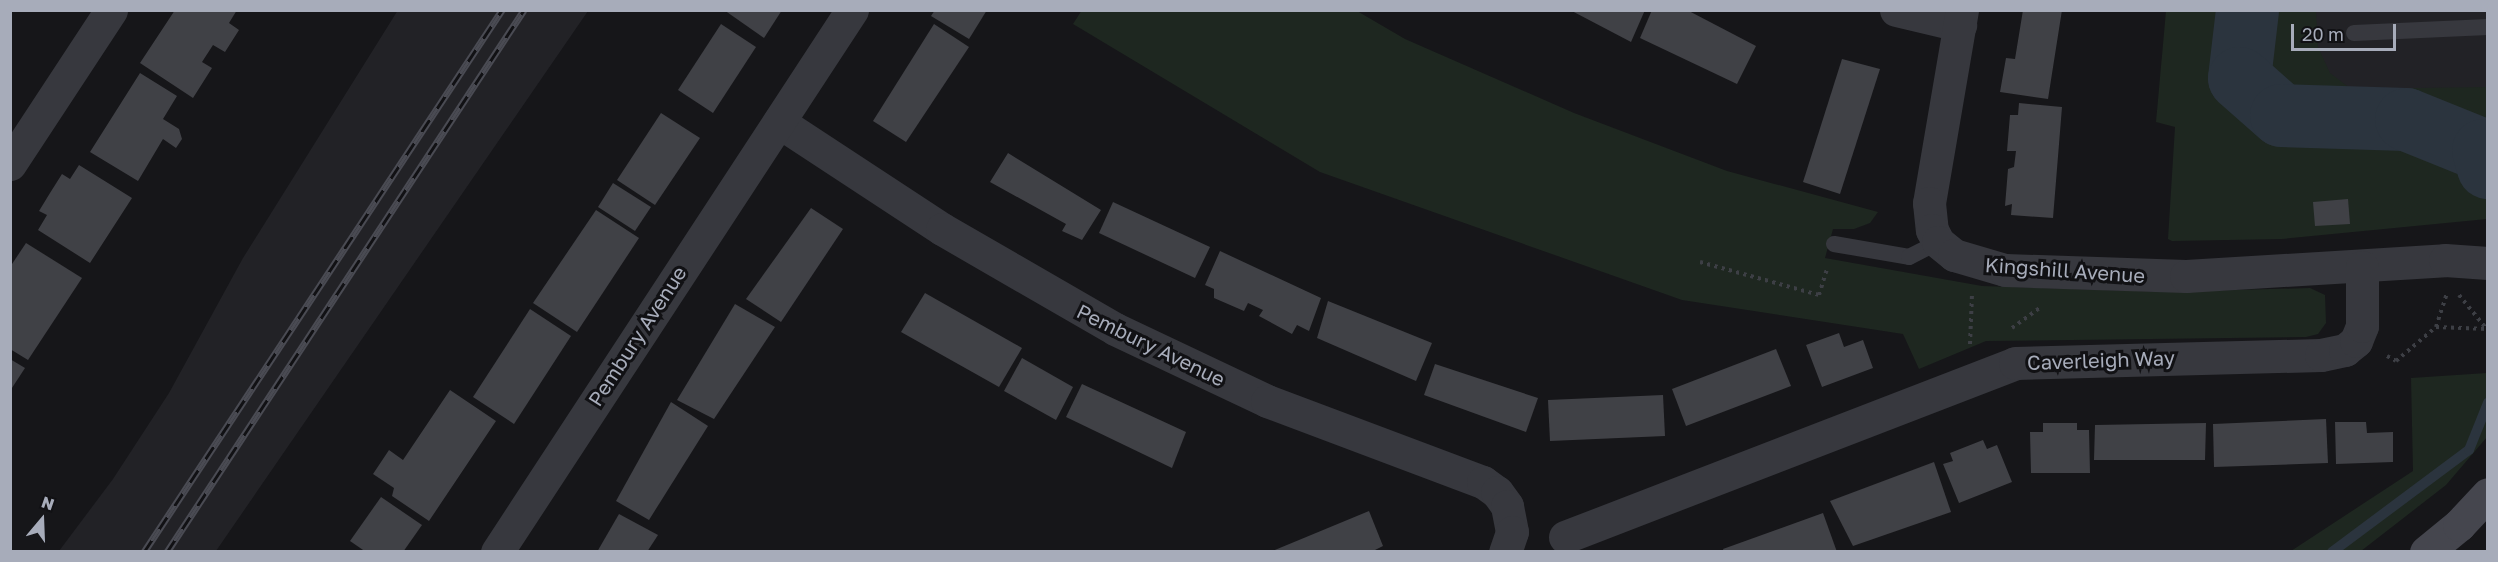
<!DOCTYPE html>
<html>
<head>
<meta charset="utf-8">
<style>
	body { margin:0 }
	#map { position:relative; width:2498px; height:562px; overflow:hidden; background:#161619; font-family:"Golos Text",sans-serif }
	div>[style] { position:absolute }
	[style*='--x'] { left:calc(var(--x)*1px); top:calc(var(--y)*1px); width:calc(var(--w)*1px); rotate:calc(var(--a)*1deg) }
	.built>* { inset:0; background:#222226 }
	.green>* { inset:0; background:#1e2720 }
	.stream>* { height:10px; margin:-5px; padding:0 5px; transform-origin:5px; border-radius:5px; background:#2b343e }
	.river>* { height:63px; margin:-31.5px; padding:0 31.5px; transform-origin:31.5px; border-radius:31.5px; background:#2b343e }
	.building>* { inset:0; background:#404146 }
	.path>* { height:4px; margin-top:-2px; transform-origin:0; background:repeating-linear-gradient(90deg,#3d3f45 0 3px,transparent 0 7.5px) }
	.lane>* { height:16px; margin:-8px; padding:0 8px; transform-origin:8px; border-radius:8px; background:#37383e }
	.street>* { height:33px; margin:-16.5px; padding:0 16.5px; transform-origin:16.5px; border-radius:16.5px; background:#37383e }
	.secondary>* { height:33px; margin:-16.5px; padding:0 16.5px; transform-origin:16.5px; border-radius:16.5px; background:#45464e }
	.rail>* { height:7px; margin-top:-3.5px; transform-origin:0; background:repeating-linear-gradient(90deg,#111114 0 14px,#4a4b53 0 28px); box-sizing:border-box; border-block:2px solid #4a4b53 }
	span { translate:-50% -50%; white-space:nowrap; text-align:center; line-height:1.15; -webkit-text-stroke:6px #111114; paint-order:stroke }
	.street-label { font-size:20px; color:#a7acba }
	.frame { position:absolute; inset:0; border:12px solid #a7acba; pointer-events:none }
	.north { position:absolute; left:12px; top:490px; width:60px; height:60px; -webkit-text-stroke:4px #111114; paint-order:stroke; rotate:19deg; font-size:16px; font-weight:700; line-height:24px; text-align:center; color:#a7acba }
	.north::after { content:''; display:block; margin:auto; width:21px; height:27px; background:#a7acba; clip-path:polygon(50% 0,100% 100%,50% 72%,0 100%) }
	.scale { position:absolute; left:2291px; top:24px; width:105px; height:27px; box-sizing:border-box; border:3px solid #a7acba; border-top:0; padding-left:8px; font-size:18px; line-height:21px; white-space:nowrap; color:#a7acba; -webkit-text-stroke:4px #111114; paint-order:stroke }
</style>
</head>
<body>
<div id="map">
	<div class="built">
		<i style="clip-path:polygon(398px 10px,588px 11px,216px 551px,59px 551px,113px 479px,169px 393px,243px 258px)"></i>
		<i style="clip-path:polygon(2282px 11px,2487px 11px,2487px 90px,2350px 90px,2325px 80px)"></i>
	</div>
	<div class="green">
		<i style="clip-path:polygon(1082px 10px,1357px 11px,1405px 39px,1574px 113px,1727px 171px,1878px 212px,1870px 223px,1854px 229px,1833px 229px,1825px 258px,1982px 286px,2166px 292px,2310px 288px,2325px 295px,2326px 323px,2318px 334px,2306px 337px,1986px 341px,1919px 369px,1903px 334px,1682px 300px,1320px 172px,1073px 24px)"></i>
		<i style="clip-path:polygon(2166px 11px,2316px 11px,2318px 47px,2330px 73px,2351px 89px,2487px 87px,2487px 219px,2282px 239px,2172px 241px,2168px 239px,2175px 127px,2156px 122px)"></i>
		<i style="clip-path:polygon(2487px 373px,2487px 437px,2446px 485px,2361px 551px,2291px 551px,2413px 471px,2411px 378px)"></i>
	</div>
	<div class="stream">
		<i style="--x:2332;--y:552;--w:171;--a:-36.7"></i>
		<i style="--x:2469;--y:450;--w:51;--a:-68"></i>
	</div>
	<div class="river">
		<i style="--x:2247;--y:10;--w:68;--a:96.7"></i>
		<i style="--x:2239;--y:78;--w:56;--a:41.4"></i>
		<i style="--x:2281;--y:115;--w:125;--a:1.8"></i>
		<i style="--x:2406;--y:119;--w:83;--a:21.9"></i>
		<i style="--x:2483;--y:150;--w:18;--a:74"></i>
	</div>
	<div class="building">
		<i style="clip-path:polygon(175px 10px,237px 10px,229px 23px,239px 30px,225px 52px,213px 45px,202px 62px,212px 68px,193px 98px,140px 63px)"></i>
		<i style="clip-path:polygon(724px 10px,782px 10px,764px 38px)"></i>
		<i style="clip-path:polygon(935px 10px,987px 10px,969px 39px,931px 16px)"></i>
		<i style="clip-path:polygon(1570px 10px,1645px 10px,1631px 42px)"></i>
		<i style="clip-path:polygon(1652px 10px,1687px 10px,1756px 46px,1737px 84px,1640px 38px)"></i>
		<i style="clip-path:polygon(2023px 10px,2062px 10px,2048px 99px,2000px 92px,2006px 58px,2015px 59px)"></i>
		<i style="clip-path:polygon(721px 24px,756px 47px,713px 113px,678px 90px)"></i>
		<i style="clip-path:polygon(934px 24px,969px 47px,906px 142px,873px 121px)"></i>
		<i style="clip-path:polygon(1842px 59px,1880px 69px,1840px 194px,1803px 182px)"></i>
		<i style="clip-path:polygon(140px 73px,177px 96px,163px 119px,179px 129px,182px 139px,176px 148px,163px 139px,138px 181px,90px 152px)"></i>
		<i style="clip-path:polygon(2019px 103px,2062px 107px,2053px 218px,2011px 215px,2012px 204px,2005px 206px,2008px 169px,2014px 167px,2016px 151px,2007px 151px,2010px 115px,2018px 115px)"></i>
		<i style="clip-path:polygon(661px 113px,700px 138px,655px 205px,617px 180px)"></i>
		<i style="clip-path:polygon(1008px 153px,1101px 210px,1082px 240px,1062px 231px,1066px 224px,990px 182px)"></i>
		<i style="clip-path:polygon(79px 165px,132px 198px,90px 263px,38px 230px,47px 215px,39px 211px,50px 193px,62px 174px,70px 179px)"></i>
		<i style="clip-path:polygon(613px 183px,651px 207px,635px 231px,598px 207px)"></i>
		<i style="clip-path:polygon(2348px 199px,2350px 224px,2315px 226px,2313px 202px)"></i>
		<i style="clip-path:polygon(1113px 202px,1210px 247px,1195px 278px,1099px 233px)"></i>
		<i style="clip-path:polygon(811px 208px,843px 229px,781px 322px,746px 299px)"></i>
		<i style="clip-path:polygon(596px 210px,639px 238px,577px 332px,533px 303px)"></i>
		<i style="clip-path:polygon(26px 243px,82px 278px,28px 360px,10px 349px,10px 267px)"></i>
		<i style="clip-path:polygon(1220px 251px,1321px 298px,1309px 331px,1297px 325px,1292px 334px,1259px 316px,1263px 310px,1248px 303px,1244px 311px,1214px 298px,1214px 289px,1205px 285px)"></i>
		<i style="clip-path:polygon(925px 293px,1022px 348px,999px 387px,901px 332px)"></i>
		<i style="clip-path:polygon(1328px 301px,1432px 343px,1416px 381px,1317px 338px)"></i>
		<i style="clip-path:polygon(735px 304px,775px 327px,714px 419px,677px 400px)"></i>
		<i style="clip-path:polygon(530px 309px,571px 336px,514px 424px,473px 397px)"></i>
		<i style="clip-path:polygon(1839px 333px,1844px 347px,1863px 340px,1873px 368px,1822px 387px,1806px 345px)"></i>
		<i style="clip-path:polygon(1776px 349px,1791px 386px,1686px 426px,1672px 389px)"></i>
		<i style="clip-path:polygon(1022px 358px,1073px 387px,1056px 420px,1004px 391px)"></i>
		<i style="clip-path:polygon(10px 359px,25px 368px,10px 391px)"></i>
		<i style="clip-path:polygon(1435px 364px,1538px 398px,1526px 432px,1424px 395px)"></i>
		<i style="clip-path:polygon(1082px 384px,1186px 432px,1172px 468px,1066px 417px)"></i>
		<i style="clip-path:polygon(450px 390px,496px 421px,429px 521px,392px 496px,394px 488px,373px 474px,389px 450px,403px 460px)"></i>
		<i style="clip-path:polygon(1663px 395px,1665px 436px,1550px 441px,1548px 400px)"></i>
		<i style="clip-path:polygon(671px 402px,708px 426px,649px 520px,616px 501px)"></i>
		<i style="clip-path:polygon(2326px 419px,2328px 463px,2214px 467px,2213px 424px)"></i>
		<i style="clip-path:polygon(2335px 422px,2366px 422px,2367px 433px,2393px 432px,2393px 462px,2336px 464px)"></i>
		<i style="clip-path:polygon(2043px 423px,2077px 423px,2077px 430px,2089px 430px,2090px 473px,2031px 473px,2030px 432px,2043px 432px)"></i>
		<i style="clip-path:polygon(2206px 423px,2205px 460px,2094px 460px,2095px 425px)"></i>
		<i style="clip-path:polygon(1983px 440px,1987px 449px,1997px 445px,2012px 482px,1959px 503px,1943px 464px,1953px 461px,1950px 453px)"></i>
		<i style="clip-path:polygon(1934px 462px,1951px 512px,1853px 546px,1830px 501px)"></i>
		<i style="clip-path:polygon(381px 497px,422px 525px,403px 552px,366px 552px,350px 541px)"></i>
		<i style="clip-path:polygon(1369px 511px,1383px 546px,1371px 552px,1270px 552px)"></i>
		<i style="clip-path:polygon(1823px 513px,1837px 552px,1724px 552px,1723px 549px)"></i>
		<i style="clip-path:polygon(619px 514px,658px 535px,647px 552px,597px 552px)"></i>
	</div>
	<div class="path">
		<i style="--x:1700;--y:262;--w:123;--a:15.5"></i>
		<i style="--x:1819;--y:295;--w:28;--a:-73"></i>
		<i style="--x:2459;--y:295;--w:41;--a:50.9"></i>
		<i style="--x:2436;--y:327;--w:35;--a:-72"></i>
		<i style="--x:2012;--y:328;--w:37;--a:-36"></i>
		<i style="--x:1970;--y:344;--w:50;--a:-87.7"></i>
		<i style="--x:2387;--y:356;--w:10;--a:29"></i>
		<i style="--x:2396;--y:361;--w:52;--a:-40.4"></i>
		<i style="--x:2436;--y:327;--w:52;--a:2.2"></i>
	</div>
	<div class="lane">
		<i style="--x:2354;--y:33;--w:134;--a:-2.6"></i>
		<i style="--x:1834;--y:244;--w:76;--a:9.8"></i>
		<i style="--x:1909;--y:257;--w:33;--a:-27"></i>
	</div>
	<div class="street">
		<i style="--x:1896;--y:10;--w:66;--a:13.2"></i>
		<i style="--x:1962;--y:10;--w:196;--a:99.7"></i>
		<i style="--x:1929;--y:203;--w:27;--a:84"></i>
		<i style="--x:1932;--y:230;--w:13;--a:63"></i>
		<i style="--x:1938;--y:242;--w:21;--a:39"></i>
		<i style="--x:1954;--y:255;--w:53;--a:16.4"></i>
		<i style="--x:2005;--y:270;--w:181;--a:1.9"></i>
		<i style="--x:2186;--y:276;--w:259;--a:-3.5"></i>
		<i style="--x:2445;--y:260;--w:43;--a:4"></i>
		<i style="--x:779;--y:122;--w:195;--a:33.3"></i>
		<i style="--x:942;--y:229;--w:200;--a:30"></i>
		<i style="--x:1115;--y:329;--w:168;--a:25.3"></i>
		<i style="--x:1267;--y:401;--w:231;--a:20.6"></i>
		<i style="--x:1483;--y:482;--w:17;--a:36"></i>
		<i style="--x:1497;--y:492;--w:17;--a:54"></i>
		<i style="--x:1507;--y:506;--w:26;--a:79"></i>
		<i style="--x:1512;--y:532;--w:21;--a:109"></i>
		<i style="--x:10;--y:164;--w:184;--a:-56.7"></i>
		<i style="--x:1565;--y:537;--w:482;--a:-21.1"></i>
		<i style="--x:2015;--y:363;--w:306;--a:-1.5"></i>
		<i style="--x:2321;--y:355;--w:25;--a:-12"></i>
		<i style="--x:2345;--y:350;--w:14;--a:-39"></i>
		<i style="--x:2356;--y:341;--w:16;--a:-68"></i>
		<i style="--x:2362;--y:326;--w:59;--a:-90"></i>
		<i style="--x:497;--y:552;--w:648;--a:-56.78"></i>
	</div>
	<div class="secondary">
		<i style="--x:2426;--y:552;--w:43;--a:-39.3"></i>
		<i style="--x:2459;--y:525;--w:42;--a:-46.9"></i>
	</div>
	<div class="rail">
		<i style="--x:144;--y:552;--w:650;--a:-56.55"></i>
		<i style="--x:167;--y:552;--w:649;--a:-56.63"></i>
	</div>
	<div class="street-label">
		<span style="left:2065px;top:270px;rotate:4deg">Kingshill Avenue</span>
		<span style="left:637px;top:336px;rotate:-57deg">Pembury Avenue</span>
		<span style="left:1151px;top:345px;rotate:26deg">Pembury Avenue</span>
		<span style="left:2101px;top:360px;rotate:-2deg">Caverleigh Way</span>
	</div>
	<div class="frame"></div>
	<div class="north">N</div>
	<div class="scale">20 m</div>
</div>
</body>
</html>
